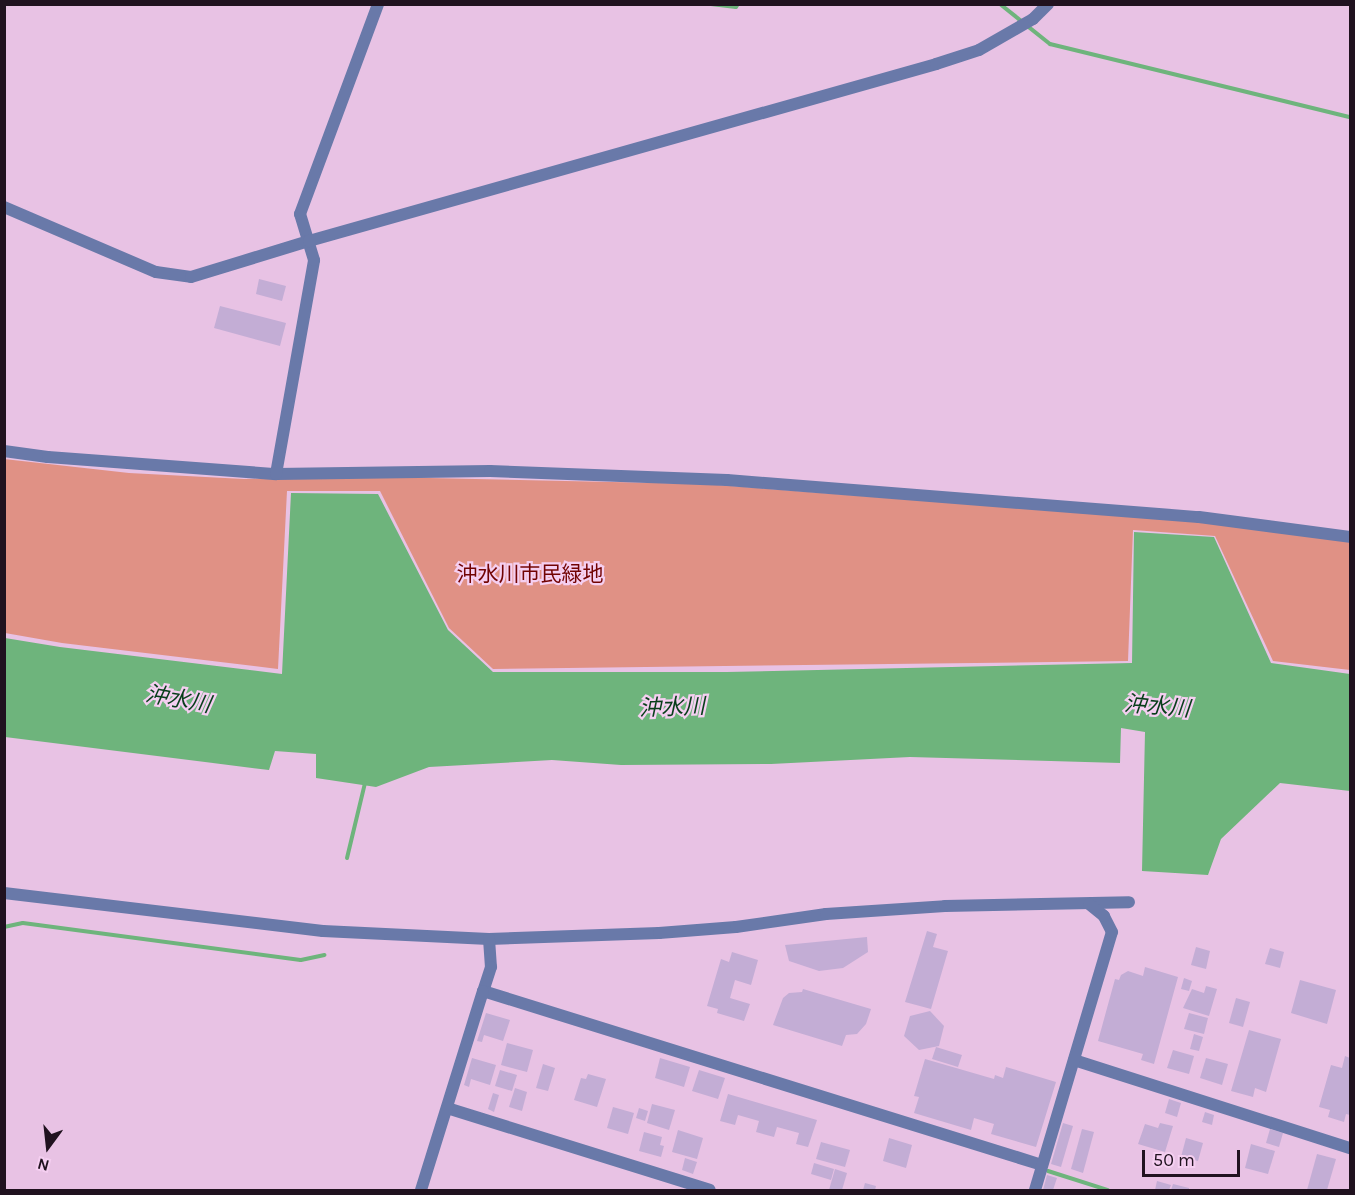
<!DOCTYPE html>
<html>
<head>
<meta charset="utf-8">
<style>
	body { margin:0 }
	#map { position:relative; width:1355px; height:1195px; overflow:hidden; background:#e8c2e4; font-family:Karla,"Noto Sans JP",sans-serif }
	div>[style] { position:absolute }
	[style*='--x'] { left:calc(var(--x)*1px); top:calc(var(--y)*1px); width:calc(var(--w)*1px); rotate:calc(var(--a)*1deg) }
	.green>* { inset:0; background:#e09185 }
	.water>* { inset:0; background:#6eb47c }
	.stream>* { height:4px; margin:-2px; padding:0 2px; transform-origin:2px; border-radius:2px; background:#6eb47c }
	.building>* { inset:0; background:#c3add5 }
	.minor>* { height:12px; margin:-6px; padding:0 6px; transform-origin:6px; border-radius:6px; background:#6979a9 }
	.tertiary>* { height:12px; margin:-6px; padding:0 6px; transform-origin:6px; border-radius:6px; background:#6979a9 }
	span { translate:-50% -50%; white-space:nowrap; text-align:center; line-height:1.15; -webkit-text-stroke:4.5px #f5cff1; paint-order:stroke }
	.park-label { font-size:21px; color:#710302 }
	.water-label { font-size:22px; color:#083e1a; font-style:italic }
	.frame { position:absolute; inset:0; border:6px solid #20121f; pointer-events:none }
	.north { position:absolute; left:18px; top:1117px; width:60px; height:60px; -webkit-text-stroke:4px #f5cff1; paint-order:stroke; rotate:195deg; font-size:16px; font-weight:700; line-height:24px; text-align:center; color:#20121f }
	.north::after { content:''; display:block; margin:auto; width:21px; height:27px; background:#20121f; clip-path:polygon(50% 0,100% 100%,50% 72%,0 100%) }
	.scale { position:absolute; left:1142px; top:1150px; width:98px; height:27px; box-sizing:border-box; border:3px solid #20121f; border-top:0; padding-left:8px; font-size:18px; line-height:21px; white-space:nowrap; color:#20121f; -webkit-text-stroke:4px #f5cff1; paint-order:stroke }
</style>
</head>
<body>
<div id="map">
	<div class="green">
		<i style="clip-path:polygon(4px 459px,129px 473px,244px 479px,383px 477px,704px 484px,1220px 523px,1350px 540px,1350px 670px,1273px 661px,1215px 536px,1133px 530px,1128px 661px,493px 669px,449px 628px,380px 491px,287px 491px,278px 669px,62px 643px,5px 633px)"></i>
	</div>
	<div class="water">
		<i style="clip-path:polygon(291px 493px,378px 494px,448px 630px,493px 672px,727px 672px,1132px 663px,1134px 532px,1214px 537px,1271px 663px,1350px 674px,1350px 791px,1280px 783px,1221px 839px,1208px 875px,1142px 871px,1145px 732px,1121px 728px,1120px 763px,910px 757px,771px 764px,621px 765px,552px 760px,429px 767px,376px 787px,316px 778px,316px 754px,275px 751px,269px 770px,5px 737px,5px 638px,60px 647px,282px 674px)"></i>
	</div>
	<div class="stream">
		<i style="--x:711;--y:4;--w:25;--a:7"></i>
		<i style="--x:736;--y:7;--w:4;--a:-56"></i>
		<i style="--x:1000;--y:4;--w:64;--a:38.7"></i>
		<i style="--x:1050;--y:44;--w:309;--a:13.7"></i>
		<i style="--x:347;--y:858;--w:77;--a:-76.5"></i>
		<i style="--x:4;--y:927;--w:19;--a:-12"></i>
		<i style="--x:23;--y:923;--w:280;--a:7.6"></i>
		<i style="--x:301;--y:960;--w:24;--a:-12"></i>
		<i style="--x:1048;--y:1171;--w:63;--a:17.6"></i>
	</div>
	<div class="building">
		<i style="clip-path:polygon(259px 279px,286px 286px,282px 301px,256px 294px)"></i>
		<i style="clip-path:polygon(220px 306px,286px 323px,280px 346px,214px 328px)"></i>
		<i style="clip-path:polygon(927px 931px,937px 934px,933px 947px,948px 951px,931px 1009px,905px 1002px)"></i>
		<i style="clip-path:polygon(867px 937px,868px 952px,843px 968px,819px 971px,789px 961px,785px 945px)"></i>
		<i style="clip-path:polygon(1196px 947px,1210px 951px,1206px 969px,1191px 965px)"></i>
		<i style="clip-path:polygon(1270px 948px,1284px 952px,1280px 968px,1265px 964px)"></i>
		<i style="clip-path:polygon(732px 952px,758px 960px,751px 985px,735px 980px,730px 998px,750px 1004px,744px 1021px,717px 1013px,718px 1009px,707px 1006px,721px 959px,729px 962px)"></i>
		<i style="clip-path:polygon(1145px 967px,1178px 977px,1154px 1064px,1141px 1060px,1143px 1054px,1098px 1041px,1115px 979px,1119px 980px,1121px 975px,1128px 971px,1143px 976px)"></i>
		<i style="clip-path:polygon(1184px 978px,1192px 981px,1189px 991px,1181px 989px)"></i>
		<i style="clip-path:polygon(1300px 980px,1336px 990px,1327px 1024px,1291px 1013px)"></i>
		<i style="clip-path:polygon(1206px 986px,1217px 989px,1209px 1016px,1183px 1008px,1192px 989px,1204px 993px)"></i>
		<i style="clip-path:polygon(803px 989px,871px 1009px,866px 1024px,857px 1034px,846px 1035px,842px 1046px,773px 1025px,783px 998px,789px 993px,802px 992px)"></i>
		<i style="clip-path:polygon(1236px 998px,1250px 1002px,1243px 1027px,1229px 1023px)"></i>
		<i style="clip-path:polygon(930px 1011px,944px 1026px,939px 1046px,919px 1050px,904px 1036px,910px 1016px)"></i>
		<i style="clip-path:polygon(486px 1013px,510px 1020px,503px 1041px,484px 1035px,482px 1042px,477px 1041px)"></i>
		<i style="clip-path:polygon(1189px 1013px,1208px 1018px,1204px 1034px,1184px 1029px)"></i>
		<i style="clip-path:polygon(1249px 1030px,1281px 1039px,1266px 1092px,1255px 1088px,1253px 1097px,1231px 1091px)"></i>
		<i style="clip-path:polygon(1194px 1034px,1203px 1037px,1199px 1051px,1190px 1049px)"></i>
		<i style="clip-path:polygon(507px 1043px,533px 1050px,527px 1072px,501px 1065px)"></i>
		<i style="clip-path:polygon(936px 1047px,962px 1055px,958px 1067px,932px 1059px)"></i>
		<i style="clip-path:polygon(1173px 1050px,1194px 1056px,1189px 1074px,1167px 1068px)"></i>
		<i style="clip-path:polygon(1345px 1056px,1350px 1058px,1350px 1115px,1346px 1114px,1344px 1122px,1328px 1117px,1330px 1110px,1319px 1107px,1331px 1065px,1342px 1068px)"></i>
		<i style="clip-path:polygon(472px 1058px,496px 1065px,490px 1085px,471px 1079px,469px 1087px,464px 1085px)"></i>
		<i style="clip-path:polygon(660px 1058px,690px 1067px,684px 1087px,655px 1078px)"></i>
		<i style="clip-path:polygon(1206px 1058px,1228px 1064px,1222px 1085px,1200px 1078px)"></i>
		<i style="clip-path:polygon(925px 1059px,994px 1079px,995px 1075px,1003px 1078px,1006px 1067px,1056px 1082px,1036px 1147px,991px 1134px,994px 1124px,974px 1118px,971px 1130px,914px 1113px,919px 1097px,914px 1096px)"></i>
		<i style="clip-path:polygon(543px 1064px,555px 1068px,548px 1091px,536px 1088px)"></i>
		<i style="clip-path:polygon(500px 1070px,517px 1075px,512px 1091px,495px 1086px)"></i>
		<i style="clip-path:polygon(699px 1070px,725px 1078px,718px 1099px,692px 1091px)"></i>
		<i style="clip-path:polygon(588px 1074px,606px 1079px,597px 1107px,574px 1100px,581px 1078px,586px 1079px)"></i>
		<i style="clip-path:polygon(515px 1088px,527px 1092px,522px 1111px,509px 1107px)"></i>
		<i style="clip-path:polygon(493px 1093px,499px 1095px,494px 1112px,488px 1109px)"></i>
		<i style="clip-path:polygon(728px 1094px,817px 1120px,808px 1147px,796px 1144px,799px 1133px,777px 1127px,774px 1137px,756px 1132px,759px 1121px,738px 1115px,735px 1125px,720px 1121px)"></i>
		<i style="clip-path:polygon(1169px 1099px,1181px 1103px,1177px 1117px,1165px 1113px)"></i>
		<i style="clip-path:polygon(652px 1104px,675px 1110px,669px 1130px,647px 1123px)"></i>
		<i style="clip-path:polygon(613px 1107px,634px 1113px,628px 1134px,607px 1128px)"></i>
		<i style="clip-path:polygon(639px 1108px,648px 1111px,645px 1121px,636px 1118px)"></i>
		<i style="clip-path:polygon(1205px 1112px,1214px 1115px,1212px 1125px,1202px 1122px)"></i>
		<i style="clip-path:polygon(1063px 1123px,1073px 1126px,1061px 1167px,1051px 1164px)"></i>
		<i style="clip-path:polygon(1160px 1123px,1173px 1126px,1165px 1152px,1138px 1144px,1145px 1124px,1158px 1128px)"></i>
		<i style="clip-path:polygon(1082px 1129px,1094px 1132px,1083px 1173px,1071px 1169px)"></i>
		<i style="clip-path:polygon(1270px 1129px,1283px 1133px,1279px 1147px,1266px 1143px)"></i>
		<i style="clip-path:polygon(678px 1130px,703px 1138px,697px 1159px,672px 1152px)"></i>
		<i style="clip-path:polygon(644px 1132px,662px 1137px,660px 1145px,664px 1146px,661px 1157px,639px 1151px)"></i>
		<i style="clip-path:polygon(889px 1138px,912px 1145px,906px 1168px,883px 1161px)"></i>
		<i style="clip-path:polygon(1186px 1138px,1203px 1143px,1198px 1161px,1181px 1157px)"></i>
		<i style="clip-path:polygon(821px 1142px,850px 1150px,845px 1167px,816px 1159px)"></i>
		<i style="clip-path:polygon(1251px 1144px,1275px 1151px,1268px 1174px,1245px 1168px)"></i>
		<i style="clip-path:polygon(1317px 1154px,1336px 1159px,1327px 1190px,1307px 1190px)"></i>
		<i style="clip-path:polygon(685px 1158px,697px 1162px,693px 1174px,682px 1170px)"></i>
		<i style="clip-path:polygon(814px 1163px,834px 1169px,831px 1180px,811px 1174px)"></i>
		<i style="clip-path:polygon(835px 1169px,847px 1173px,842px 1190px,829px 1190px)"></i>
		<i style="clip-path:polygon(1047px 1175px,1057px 1178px,1053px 1190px,1043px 1190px)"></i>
		<i style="clip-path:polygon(1157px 1181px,1171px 1185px,1169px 1190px,1155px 1190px)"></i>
		<i style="clip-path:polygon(865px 1183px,876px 1186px,875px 1190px,863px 1190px)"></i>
		<i style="clip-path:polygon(1173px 1184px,1189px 1188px,1189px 1190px,1171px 1190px)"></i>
	</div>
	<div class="minor">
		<i style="--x:4;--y:451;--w:44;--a:7.8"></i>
		<i style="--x:48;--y:457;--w:229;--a:4.3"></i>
		<i style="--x:276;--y:474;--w:214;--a:-0.8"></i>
		<i style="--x:490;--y:471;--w:237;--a:2.2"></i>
		<i style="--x:727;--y:480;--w:473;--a:4.5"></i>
		<i style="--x:1199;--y:517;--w:152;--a:7.5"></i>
		<i style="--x:276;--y:474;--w:217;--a:-79.9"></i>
		<i style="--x:314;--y:260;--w:48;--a:-106.9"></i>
		<i style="--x:300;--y:214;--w:224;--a:-69.6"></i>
		<i style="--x:4;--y:893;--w:321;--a:6.8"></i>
		<i style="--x:323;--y:931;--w:166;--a:2.8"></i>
		<i style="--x:489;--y:939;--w:170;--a:-2"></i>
		<i style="--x:659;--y:933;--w:77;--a:-4.5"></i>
		<i style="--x:736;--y:927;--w:91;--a:-8.2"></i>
		<i style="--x:826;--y:914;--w:119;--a:-3.8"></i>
		<i style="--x:945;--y:906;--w:184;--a:-1.2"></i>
		<i style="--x:489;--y:939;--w:28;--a:86"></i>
		<i style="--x:491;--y:967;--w:25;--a:108"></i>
		<i style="--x:483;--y:991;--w:585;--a:17.29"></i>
		<i style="--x:1074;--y:1060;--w:290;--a:17.7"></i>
		<i style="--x:447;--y:1108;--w:275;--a:17.3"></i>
		<i style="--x:421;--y:1190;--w:208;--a:-72.7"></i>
		<i style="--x:1035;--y:1190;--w:269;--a:-73.4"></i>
		<i style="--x:1112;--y:932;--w:18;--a:-117"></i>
		<i style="--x:1104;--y:916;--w:19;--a:-141"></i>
	</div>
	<div class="tertiary">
		<i style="--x:4;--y:207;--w:165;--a:23.2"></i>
		<i style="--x:156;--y:272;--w:35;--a:8"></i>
		<i style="--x:191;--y:277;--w:123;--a:-17"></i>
		<i style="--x:309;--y:241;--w:652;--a:-15.76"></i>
		<i style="--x:936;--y:64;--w:45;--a:-18"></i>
		<i style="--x:979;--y:50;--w:62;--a:-29.9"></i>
		<i style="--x:1033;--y:19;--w:21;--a:-45"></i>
	</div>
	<div class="park-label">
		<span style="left:530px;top:574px">沖水川市民緑地</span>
	</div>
	<div class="water-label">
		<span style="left:178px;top:700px;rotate:10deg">沖水川</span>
		<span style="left:1157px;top:707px;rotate:5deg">沖水川</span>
		<span style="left:672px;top:708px;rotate:-2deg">沖水川</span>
	</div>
	<div class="frame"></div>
	<div class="north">N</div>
	<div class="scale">50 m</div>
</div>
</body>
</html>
